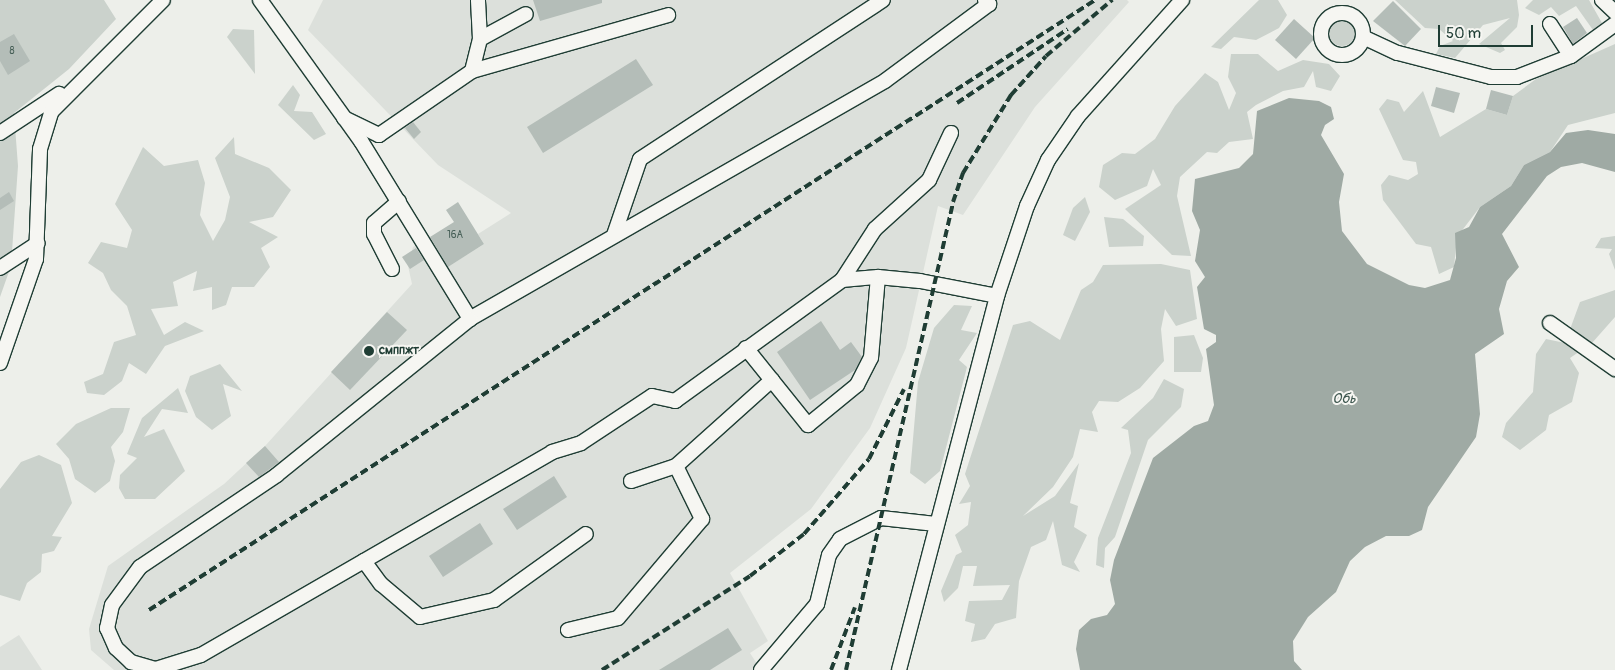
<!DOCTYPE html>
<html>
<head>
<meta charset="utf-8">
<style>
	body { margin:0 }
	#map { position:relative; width:1615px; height:670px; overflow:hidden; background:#edefea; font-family:Pangolin,sans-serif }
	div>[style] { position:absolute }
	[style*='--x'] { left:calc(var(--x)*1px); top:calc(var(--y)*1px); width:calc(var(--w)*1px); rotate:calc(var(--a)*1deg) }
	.built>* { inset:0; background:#dce0db }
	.green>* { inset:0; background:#cbd2cc }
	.round { border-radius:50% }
	.water>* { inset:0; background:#9faaa4 }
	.building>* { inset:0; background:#b4bdb8 }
	.roads { filter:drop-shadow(1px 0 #1f3d34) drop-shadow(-1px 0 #1f3d34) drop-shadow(0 1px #1f3d34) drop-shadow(0 -1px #1f3d34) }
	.minor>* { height:14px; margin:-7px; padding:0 7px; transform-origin:7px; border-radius:7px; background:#f6f6f2 }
	.minor>.ring { margin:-7px; padding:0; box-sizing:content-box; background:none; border:14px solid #f6f6f2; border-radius:50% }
	.rail>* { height:4px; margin-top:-2px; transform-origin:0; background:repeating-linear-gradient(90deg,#1f3d34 0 8px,transparent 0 12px) }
	.dots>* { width:14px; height:14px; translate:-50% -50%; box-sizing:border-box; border:2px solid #f6f6f2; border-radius:50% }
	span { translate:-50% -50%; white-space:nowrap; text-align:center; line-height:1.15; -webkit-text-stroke:4px #f6f6f2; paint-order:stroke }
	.number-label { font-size:10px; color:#445d55 }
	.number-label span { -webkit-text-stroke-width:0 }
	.poi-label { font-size:12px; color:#1f3d34; font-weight:700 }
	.left { translate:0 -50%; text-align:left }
	.water-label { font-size:14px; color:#3f5850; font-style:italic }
	.scale { position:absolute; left:1438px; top:25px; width:95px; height:22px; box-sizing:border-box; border:2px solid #1f3d34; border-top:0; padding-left:6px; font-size:15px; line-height:18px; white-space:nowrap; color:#1f3d34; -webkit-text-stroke:4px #f6f6f2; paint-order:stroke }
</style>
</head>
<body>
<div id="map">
	<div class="built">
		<i style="clip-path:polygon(323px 0,1127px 0,1129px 2px,1035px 107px,963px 215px,938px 206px,906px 348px,870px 428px,811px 509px,730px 573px,768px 641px,750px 653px,761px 670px,114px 670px,91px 650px,89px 629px,108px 566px,224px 484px,265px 446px,412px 284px,408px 266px,413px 247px,427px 238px,446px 268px,484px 244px,478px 234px,511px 213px,438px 165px,308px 30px)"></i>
		<i style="clip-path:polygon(19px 635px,42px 670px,0 670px,0 647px)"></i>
	</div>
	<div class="green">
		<i style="clip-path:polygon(0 0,104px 0,116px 19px,69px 69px,14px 113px,18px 166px,11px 266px,0 297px)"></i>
		<i style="clip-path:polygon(1259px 0,1278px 0,1287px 15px,1279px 28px,1256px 40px,1234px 37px,1221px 49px,1211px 47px)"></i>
		<i style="clip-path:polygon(1395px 0,1517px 0,1519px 15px,1517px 27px,1501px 43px,1505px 50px,1500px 53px,1479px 44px,1510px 18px,1483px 25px,1455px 58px,1436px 54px,1440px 46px,1453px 41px,1439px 29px,1425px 28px)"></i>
		<i style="clip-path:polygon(1533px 0,1589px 0,1602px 23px,1593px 30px,1576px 6px,1559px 16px,1551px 7px,1539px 15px,1525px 8px)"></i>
		<i class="round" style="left:1329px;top:20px;width:26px;height:26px"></i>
		<i style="clip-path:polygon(233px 29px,254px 30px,255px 74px,227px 37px)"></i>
		<i style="clip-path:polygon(1615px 44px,1615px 113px,1568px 125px,1550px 152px,1524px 165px,1511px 186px,1480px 207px,1457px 237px,1454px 267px,1439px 274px,1431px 247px,1416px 244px,1383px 200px,1381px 185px,1389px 175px,1408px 180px,1418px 174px,1416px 162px,1403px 160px,1379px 109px,1387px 99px,1399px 102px,1404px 112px,1423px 91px,1440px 137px,1486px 109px,1507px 115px,1513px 96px,1536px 79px)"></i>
		<i style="clip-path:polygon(1231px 54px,1258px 54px,1278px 71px,1303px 60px,1329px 64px,1340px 76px,1331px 91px,1316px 87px,1313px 71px,1304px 87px,1283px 91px,1256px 105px,1247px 112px,1253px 139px,1229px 142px,1217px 153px,1207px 152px,1180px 177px,1177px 196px,1191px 256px,1172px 255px,1125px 209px,1161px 185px,1153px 169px,1147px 186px,1115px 200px,1099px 187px,1103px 165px,1122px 153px,1135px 154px,1155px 139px,1175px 106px,1205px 73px,1218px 82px,1229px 110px,1236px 93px,1228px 77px)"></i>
		<i style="clip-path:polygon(293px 85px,300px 95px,294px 111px,312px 112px,326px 134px,314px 140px,278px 105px)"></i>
		<i style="clip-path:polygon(234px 137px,235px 154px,269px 168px,291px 190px,273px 217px,249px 222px,278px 237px,261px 248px,270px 267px,254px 287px,232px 287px,226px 305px,212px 310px,212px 287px,193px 291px,197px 271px,173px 282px,178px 306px,151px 309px,164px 335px,185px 322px,204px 331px,165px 346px,146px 374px,129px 363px,122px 381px,104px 395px,87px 393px,84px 382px,103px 374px,114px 342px,136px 335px,127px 306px,111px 290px,103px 273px,88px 263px,101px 242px,127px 248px,132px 230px,115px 204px,143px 147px,164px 166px,198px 160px,205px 183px,200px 215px,213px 241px,225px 220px,230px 197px,215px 158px)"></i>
		<i style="clip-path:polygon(1085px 197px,1090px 212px,1075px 241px,1063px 235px,1073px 208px)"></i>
		<i style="clip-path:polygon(1104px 217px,1123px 219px,1144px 236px,1143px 246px,1109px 247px)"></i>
		<i style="clip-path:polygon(1615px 236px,1615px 270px,1609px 254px,1612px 249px,1595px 248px,1601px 238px)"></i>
		<i style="clip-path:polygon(1161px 264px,1190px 270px,1197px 319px,1176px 326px,1165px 309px,1161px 329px,1164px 361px,1140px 388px,1118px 402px,1099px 401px,1092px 412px,1098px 432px,1080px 429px,1073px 457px,1053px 487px,1023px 516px,1055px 496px,1079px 463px,1070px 503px,1078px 506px,1074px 527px,1087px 535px,1074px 562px,1080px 572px,1062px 565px,1053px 521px,1046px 540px,1031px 547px,1019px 581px,1016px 618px,995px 624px,985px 639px,971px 642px,975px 624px,965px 621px,969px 601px,1002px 600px,1010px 585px,973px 586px,977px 566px,963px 566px,958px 588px,944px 602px,941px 591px,956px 555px,962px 552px,955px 535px,968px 525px,971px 502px,959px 504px,970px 486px,965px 474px,1013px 325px,1030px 321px,1060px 340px,1081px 290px,1093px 282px,1103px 265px)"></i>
		<i style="clip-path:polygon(1615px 290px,1615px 317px,1592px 343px,1570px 358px,1579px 373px,1572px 402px,1549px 415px,1546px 430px,1520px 450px,1502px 437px,1506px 423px,1533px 392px,1536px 354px,1546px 339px,1565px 343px,1580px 302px)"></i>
		<i style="clip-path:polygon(954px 305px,972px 306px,961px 330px,977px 333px,959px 360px,967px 367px,940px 471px,925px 484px,910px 473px,918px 382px,934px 328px)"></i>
		<i style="clip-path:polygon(1194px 335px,1203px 358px,1201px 372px,1174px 372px,1174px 337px)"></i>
		<i style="clip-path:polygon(220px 364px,242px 391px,223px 384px,231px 416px,212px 430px,196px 417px,185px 391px,190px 376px)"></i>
		<i style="clip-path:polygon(1164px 379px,1184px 389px,1181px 407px,1148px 440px,1115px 537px,1105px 548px,1104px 568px,1096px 565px,1098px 538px,1131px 453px,1128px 430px,1121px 428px,1153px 398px)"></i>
		<i style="clip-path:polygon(178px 388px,188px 413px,162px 409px,144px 437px,164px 429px,185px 471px,155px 499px,125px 499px,119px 488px,120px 475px,137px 458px,127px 454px,142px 418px)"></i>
		<i style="clip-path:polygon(111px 408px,130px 408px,123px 432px,111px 447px,115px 461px,110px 481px,95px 493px,75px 479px,69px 459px,56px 444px,76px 424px)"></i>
		<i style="clip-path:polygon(39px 455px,61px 465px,72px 503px,52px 536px,62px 537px,54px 551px,42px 554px,41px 572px,27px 583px,20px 601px,0 595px,0 489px,21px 462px)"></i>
	</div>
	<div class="water">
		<i style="clip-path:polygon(1289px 98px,1319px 101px,1331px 107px,1334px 119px,1325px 125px,1321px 135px,1344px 174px,1339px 202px,1342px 231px,1367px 264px,1409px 285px,1425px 288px,1450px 280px,1456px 258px,1455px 233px,1469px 227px,1480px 207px,1511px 186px,1524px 165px,1550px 152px,1566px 133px,1588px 130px,1615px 134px,1615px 172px,1582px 163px,1561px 167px,1547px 176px,1502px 234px,1519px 267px,1507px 281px,1499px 309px,1504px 334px,1475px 354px,1480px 414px,1476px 437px,1428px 507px,1422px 530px,1409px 536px,1386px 536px,1365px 547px,1350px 561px,1336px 592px,1308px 617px,1293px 641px,1294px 661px,1302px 670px,1080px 670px,1076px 649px,1079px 630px,1091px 619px,1107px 615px,1115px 604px,1110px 580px,1114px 560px,1153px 458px,1194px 426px,1208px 421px,1214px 405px,1206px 349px,1216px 342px,1216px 335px,1204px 329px,1197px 287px,1205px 277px,1195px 261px,1200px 230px,1192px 211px,1195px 179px,1239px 168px,1253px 154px,1257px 111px)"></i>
	</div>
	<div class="building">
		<i style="clip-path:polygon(533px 0,602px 0,602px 3px,540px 21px)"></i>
		<i style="clip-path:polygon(1393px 1px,1421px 29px,1405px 46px,1373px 21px)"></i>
		<i style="clip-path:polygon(1577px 18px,1587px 33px,1573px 44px,1563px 27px)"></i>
		<i style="clip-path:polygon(1294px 19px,1315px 38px,1296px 59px,1275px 40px)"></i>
		<i style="clip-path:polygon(14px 34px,30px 61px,8px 75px,0 61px,0 42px)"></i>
		<i style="clip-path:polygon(636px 59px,653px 85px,543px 153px,527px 127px)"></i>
		<i style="clip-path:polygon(1436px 87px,1460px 93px,1454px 113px,1431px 106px)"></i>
		<i style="clip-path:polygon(1491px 90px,1513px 96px,1507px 115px,1486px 109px)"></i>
		<i style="clip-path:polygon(413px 122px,421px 132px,414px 139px,405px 128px)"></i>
		<i style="clip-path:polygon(9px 192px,14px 201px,0 210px,0 198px)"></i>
		<i style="clip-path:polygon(458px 202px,484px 244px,448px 267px,430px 237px,454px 222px,446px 210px)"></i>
		<i style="clip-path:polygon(416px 248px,424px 260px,410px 269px,402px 257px)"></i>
		<i style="clip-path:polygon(387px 312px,407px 330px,350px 390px,331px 372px)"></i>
		<i style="clip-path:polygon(821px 321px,840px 350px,851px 342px,862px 357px,855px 370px,810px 400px,777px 352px)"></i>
		<i style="clip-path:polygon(265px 446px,279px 462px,259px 477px,246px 463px)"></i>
		<i style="clip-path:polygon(554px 476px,567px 497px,517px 530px,503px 509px)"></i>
		<i style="clip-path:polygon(480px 523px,493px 544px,443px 577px,429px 556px)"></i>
		<i style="clip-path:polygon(728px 628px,742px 650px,710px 670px,659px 670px)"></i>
	</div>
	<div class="roads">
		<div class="minor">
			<i style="--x:260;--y:0;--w:173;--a:54.4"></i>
			<i style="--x:361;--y:141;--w:209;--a:58.5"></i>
			<i style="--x:985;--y:0;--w:6;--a:45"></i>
			<i style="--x:989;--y:4;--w:129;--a:143.5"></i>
			<i style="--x:885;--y:81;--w:478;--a:150.2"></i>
			<i style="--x:470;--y:319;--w:248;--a:141.1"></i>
			<i style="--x:277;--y:475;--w:165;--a:146.1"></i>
			<i style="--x:140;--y:567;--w:47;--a:126.4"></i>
			<i style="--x:112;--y:605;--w:24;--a:102"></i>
			<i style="--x:107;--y:628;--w:22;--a:66"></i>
			<i style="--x:116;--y:648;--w:21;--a:43"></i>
			<i style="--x:131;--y:662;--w:26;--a:16"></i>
			<i style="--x:156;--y:669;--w:47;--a:-17.3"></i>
			<i style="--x:201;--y:655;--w:405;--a:-30"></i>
			<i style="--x:552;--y:452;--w:30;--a:-17"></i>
			<i style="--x:581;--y:443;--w:85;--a:-33.5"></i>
			<i style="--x:652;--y:396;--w:24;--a:12"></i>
			<i style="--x:675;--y:401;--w:206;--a:-35.9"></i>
			<i style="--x:842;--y:280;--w:36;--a:-5"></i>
			<i style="--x:878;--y:277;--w:42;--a:5.4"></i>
			<i style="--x:920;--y:281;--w:78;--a:11"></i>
			<i style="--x:1602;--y:0;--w:18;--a:43"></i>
			<i class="ring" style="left:1321px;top:13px;width:28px;height:28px"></i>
			<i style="--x:1550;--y:24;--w:38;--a:57"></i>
			<i style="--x:1363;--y:37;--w:38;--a:25"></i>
			<i style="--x:1398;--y:53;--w:96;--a:14.5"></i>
			<i style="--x:1491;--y:77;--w:26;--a:0"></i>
			<i style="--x:1517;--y:77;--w:58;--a:-21.3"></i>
			<i style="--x:1571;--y:56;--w:54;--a:-36"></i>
			<i style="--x:480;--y:39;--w:52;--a:-28.5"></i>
			<i style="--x:472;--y:71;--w:33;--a:-76"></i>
			<i style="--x:480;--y:39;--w:39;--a:-93"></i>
			<i style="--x:344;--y:118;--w:39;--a:26"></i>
			<i style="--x:379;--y:135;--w:113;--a:-34.5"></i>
			<i style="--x:472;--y:71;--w:204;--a:-15.9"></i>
			<i style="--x:0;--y:133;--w:71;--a:-33.5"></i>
			<i style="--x:614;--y:235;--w:80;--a:-71.1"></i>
			<i style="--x:640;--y:159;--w:290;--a:-33.2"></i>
			<i style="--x:0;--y:268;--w:45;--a:-33.3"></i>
			<i style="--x:392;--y:269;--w:39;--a:-117"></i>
			<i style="--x:374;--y:234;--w:11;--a:-90"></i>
			<i style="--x:374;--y:223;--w:33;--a:-41"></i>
			<i style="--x:842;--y:280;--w:61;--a:-57.1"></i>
			<i style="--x:875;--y:229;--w:73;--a:-42.2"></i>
			<i style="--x:929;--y:180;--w:52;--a:-64.9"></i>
			<i style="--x:1550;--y:323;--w:80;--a:35.3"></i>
			<i style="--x:746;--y:348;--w:99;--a:51.2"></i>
			<i style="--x:808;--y:425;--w:63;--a:-39.2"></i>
			<i style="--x:857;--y:385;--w:30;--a:-63"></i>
			<i style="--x:871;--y:358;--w:81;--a:-85.1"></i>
			<i style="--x:0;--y:363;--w:110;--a:-70.9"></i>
			<i style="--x:36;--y:259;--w:110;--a:-87.9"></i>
			<i style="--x:40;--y:149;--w:39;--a:-73"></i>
			<i style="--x:51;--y:112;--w:158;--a:-45"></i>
			<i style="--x:631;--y:481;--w:47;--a:-18.4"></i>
			<i style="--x:676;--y:466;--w:129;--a:-41.9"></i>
			<i style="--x:364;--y:561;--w:29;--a:54"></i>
			<i style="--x:381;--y:584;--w:51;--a:40.2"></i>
			<i style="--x:420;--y:617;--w:76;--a:-12.9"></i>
			<i style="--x:494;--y:600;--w:113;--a:-35.7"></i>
			<i style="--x:568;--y:630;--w:51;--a:-13.5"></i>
			<i style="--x:618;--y:618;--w:130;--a:-49.7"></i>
			<i style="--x:702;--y:519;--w:59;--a:-116.1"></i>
			<i style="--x:761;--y:670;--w:87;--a:-49.7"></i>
			<i style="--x:817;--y:604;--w:50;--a:-76.2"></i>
			<i style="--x:829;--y:555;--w:19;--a:-55"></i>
			<i style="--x:840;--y:539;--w:46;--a:-27.1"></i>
			<i style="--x:881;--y:518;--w:55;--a:6.2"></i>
			<i style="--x:899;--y:670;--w:387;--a:-75.3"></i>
			<i style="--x:997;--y:296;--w:95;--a:-71.6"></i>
			<i style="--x:1027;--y:206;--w:51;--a:-65.5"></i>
			<i style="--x:1048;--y:160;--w:53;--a:-55.7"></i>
			<i style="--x:1078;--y:116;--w:156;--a:-48.1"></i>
		</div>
	</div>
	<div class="rail">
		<i style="--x:957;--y:103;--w:133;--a:-33.7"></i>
		<i style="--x:149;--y:610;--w:1126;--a:-32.81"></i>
		<i style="--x:602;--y:670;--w:175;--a:-32.4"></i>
		<i style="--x:750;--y:576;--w:68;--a:-37.9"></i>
		<i style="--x:804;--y:534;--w:99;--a:-49.1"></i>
		<i style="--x:869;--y:459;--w:78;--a:-63.4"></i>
		<i style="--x:831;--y:670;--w:67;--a:-69.1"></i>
		<i style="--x:846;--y:670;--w:480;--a:-77.1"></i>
		<i style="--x:953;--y:202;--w:31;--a:-71"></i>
		<i style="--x:963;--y:173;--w:92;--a:-58.4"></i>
		<i style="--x:1011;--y:95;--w:52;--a:-48.1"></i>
		<i style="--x:1046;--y:56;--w:87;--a:-40.3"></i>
	</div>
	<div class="dots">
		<i style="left:369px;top:351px;background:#1f3d34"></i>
	</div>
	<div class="number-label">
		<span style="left:12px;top:52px">8</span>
		<span style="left:455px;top:236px">16А</span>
	</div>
	<div class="poi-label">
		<span class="left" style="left:379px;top:351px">смппжт</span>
	</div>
	<div class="water-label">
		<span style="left:1344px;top:399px">Обь</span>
	</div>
	<div class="scale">50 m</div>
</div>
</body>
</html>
